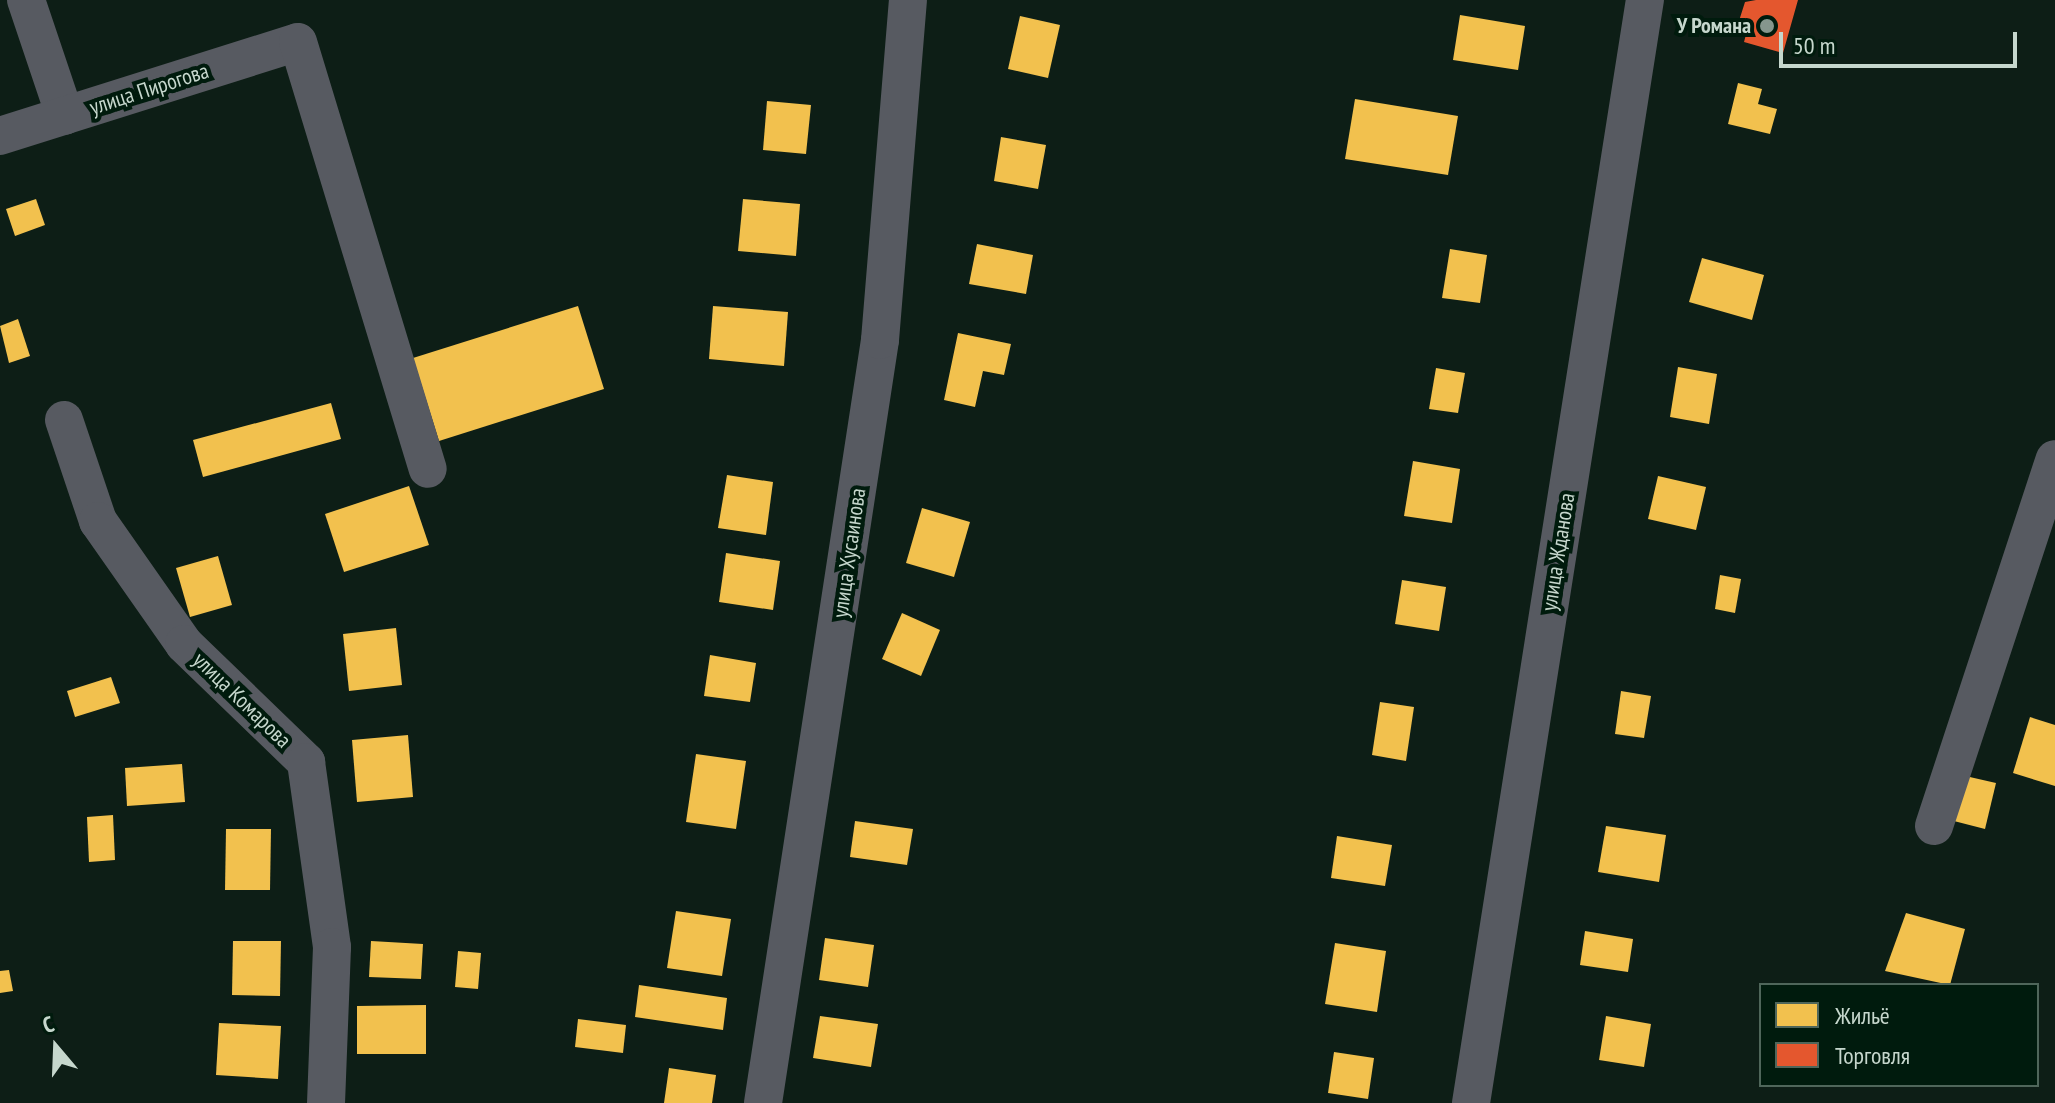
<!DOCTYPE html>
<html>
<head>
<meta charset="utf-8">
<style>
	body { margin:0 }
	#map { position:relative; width:2055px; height:1103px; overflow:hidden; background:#0d1e16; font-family:"PT Sans Narrow",sans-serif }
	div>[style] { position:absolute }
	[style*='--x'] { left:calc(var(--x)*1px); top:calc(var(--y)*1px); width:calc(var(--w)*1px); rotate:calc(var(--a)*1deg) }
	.homes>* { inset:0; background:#f2c14e }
	.shops>* { inset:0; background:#e4572e }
	.minor>* { height:38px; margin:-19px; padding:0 19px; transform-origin:19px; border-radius:19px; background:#575a61 }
	.dots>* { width:22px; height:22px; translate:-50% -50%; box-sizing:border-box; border:4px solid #001b0d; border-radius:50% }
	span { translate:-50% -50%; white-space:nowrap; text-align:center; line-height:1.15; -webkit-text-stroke:8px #001b0d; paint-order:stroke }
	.poi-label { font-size:22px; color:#c6d7cd; font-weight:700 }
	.right { translate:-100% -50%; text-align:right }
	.street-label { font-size:22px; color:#c6d7cd }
	.legend { position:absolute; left:1759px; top:983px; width:280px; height:104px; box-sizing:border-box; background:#001b0d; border:2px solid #4f665a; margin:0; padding:10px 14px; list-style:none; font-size:24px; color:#c6d7cd }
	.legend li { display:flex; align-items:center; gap:16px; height:40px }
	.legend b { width:40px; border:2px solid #4f665a }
	.north { position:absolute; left:16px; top:1007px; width:80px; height:80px; -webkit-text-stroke:6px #001b0d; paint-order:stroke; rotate:341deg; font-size:22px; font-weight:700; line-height:32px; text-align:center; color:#c6d7cd }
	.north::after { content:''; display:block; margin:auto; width:28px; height:36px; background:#c6d7cd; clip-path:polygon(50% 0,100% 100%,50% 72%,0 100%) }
	.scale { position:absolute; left:1779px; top:32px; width:238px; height:36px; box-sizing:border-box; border:4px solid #c6d7cd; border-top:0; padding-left:10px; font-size:24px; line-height:28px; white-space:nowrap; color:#c6d7cd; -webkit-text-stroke:6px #001b0d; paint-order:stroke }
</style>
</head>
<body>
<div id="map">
	<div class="homes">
		<i style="clip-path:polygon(1460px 15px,1525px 26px,1518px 70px,1453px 60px)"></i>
		<i style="clip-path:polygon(1020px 16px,1060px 25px,1048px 78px,1008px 69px)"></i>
		<i style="clip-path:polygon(1738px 83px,1762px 89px,1758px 104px,1777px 109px,1770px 134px,1728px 124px)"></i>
		<i style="clip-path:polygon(1355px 99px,1458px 116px,1448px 175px,1345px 159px)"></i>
		<i style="clip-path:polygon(767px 101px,811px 105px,806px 154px,763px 150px)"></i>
		<i style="clip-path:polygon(1001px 137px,1046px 145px,1038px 189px,994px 181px)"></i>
		<i style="clip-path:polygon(36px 199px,45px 225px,15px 236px,6px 209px)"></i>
		<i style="clip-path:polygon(743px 199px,800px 204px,796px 256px,738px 251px)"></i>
		<i style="clip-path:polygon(977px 244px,1033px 255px,1026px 294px,969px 284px)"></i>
		<i style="clip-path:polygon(1450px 249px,1487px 255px,1480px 303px,1442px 298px)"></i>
		<i style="clip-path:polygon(1702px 258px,1764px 275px,1752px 320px,1689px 302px)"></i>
		<i style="clip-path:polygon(578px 306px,604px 389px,439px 441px,413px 358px)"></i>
		<i style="clip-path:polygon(713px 306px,788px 312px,784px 366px,709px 359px)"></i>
		<i style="clip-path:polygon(18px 319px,30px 356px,9px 363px,0 326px)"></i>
		<i style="clip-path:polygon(958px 333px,1011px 344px,1004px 375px,983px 371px,975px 407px,944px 400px)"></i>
		<i style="clip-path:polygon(1678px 367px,1717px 374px,1709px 424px,1670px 417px)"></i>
		<i style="clip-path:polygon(1436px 368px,1465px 373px,1458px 413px,1429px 409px)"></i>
		<i style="clip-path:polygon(331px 403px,341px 439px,203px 477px,193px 440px)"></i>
		<i style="clip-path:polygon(1413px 461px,1460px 469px,1452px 523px,1404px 516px)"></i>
		<i style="clip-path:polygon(727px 475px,773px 482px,766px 535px,718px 528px)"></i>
		<i style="clip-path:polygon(1658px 476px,1706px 487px,1696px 530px,1648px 519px)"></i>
		<i style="clip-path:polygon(409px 486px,429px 545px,344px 572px,325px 514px)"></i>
		<i style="clip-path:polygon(922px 508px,970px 522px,954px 577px,906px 563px)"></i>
		<i style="clip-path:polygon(726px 553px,780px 561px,773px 610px,719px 602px)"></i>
		<i style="clip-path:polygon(218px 556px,232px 605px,190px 617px,176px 568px)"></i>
		<i style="clip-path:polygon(1720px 575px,1741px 579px,1735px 613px,1715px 609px)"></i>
		<i style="clip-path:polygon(1402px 580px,1446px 587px,1439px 631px,1395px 624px)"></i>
		<i style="clip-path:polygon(902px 613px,940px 630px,921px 676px,882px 659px)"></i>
		<i style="clip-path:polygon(396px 628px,402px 685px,349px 691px,343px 634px)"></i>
		<i style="clip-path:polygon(710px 655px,756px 663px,750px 702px,704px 696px)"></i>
		<i style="clip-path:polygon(111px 677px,120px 703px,75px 717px,67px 691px)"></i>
		<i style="clip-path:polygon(1621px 691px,1651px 696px,1644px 738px,1615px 734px)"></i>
		<i style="clip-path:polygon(1380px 702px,1414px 707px,1406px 761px,1372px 755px)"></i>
		<i style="clip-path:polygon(2030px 717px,2055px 725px,2055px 786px,2013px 773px)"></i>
		<i style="clip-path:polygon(408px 735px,413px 797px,357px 802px,352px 740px)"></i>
		<i style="clip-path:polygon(696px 754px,746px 761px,736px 829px,686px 822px)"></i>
		<i style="clip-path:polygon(182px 764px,185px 802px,127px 806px,125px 768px)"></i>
		<i style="clip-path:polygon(1961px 775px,1996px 783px,1985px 829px,1950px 820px)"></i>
		<i style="clip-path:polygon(113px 815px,115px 860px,89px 862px,87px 817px)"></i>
		<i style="clip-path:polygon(855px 821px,913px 829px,907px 865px,850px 857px)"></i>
		<i style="clip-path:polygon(1606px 826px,1666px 835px,1659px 882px,1598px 872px)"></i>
		<i style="clip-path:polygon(226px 829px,271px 829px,270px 890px,225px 890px)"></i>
		<i style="clip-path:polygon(1337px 836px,1392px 845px,1385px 886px,1331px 878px)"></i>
		<i style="clip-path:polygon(676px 911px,731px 919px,722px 976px,667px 968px)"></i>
		<i style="clip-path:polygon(1906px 913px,1965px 929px,1950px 985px,1885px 971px)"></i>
		<i style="clip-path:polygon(1585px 931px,1633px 939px,1628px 972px,1580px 965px)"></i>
		<i style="clip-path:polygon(825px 938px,874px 945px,868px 987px,819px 980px)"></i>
		<i style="clip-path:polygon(233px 941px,281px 941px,280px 996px,232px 995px)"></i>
		<i style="clip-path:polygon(371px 941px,423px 944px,421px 979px,369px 977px)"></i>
		<i style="clip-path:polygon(1335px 943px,1386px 951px,1377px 1012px,1325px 1004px)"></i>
		<i style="clip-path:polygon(458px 951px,481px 953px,478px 989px,455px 987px)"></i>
		<i style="clip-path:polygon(9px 970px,13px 991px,0 993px,0 971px)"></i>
		<i style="clip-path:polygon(639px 985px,727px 998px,723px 1030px,635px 1017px)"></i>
		<i style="clip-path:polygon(426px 1005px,426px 1054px,357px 1054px,357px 1006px)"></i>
		<i style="clip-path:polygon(820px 1016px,878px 1024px,871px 1067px,813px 1058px)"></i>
		<i style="clip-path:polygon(1606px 1016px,1651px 1024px,1644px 1067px,1599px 1060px)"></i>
		<i style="clip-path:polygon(578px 1019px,626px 1025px,623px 1053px,575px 1047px)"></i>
		<i style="clip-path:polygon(219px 1023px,281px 1026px,278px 1079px,216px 1075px)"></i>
		<i style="clip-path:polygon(1334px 1052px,1374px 1058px,1368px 1099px,1328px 1093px)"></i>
		<i style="clip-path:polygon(669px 1068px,716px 1075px,712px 1103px,664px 1103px)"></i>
	</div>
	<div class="shops">
		<i style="clip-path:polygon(1756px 0,1798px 0,1783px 53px,1744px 42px,1748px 27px,1738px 24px,1745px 2px)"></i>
	</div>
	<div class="minor">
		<i style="--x:26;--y:0;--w:122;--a:71.4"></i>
		<i style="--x:0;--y:136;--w:312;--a:-17.5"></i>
		<i style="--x:298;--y:42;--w:446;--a:73.1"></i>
		<i style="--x:64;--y:420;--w:107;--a:71.4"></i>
		<i style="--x:98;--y:521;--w:150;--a:55"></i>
		<i style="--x:184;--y:644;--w:170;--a:44"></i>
		<i style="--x:306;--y:762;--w:187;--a:82"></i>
		<i style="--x:332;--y:947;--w:156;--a:92.2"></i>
		<i style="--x:1934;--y:826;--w:386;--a:-71.8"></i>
		<i style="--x:763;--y:1103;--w:772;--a:-81.28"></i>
		<i style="--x:880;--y:340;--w:341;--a:-85.3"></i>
		<i style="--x:1471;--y:1103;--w:1117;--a:-81.04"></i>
	</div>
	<div class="dots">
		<i style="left:1767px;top:26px;background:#85968d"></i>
	</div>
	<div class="poi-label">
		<span class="right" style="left:1751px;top:26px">У Романа</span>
	</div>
	<div class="street-label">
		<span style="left:149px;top:89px;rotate:-18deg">улица Пирогова</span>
		<span style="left:1558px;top:552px;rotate:-81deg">улица Жданова</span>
		<span style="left:849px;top:553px;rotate:-82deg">улица Хусаинова</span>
		<span style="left:242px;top:700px;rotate:44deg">улица Комарова</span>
	</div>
	<ul class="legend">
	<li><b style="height:22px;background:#f2c14e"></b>Жильё</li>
	<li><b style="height:22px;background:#e4572e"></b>Торговля</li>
	</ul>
	<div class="north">С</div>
	<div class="scale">50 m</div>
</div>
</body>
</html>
